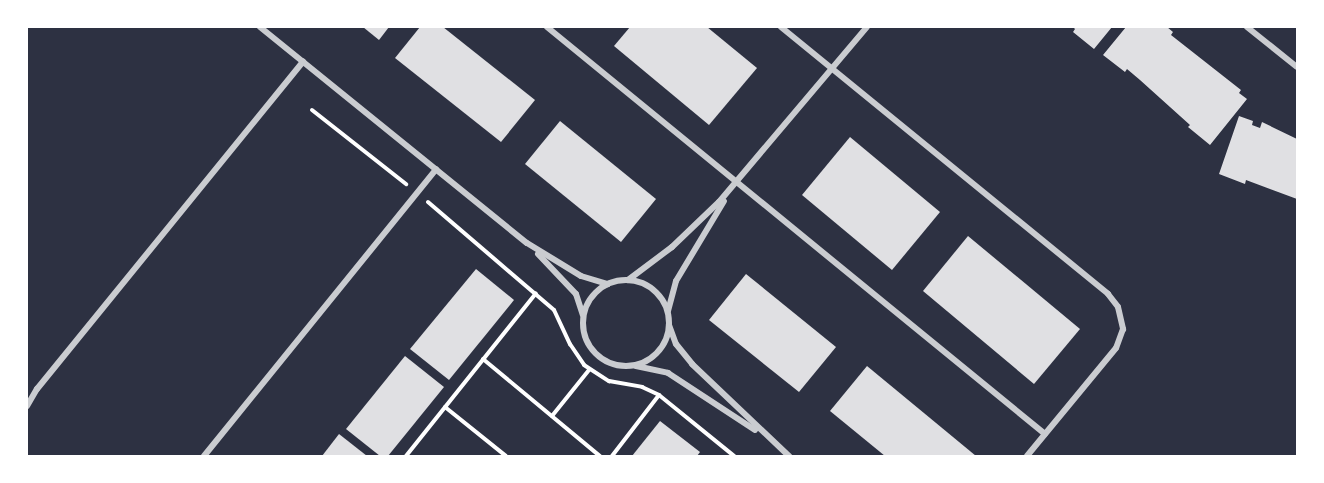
<!DOCTYPE html>
<html>
<head>
<meta charset="utf-8">
<style>
	body { margin:0 }
	#map { position:relative; width:1324px; height:483px; overflow:hidden; background:#2d3142; font-family:Montserrat,sans-serif }
	div>[style] { position:absolute }
	[style*='--x'] { left:calc(var(--x)*1px); top:calc(var(--y)*1px); width:calc(var(--w)*1px); rotate:calc(var(--a)*1deg) }
	.building>* { inset:0; background:#e0e0e3 }
	.path>* { height:4px; margin:-2px; padding:0 2px; transform-origin:2px; border-radius:2px; background:#fff }
	.minor>* { height:6px; margin:-3px; padding:0 3px; transform-origin:3px; border-radius:3px; background:#caccd0 }
	.minor>.ring { margin:-3px; padding:0; box-sizing:content-box; background:none; border:6px solid #caccd0; border-radius:50% }
	span { translate:-50% -50%; white-space:nowrap; text-align:center; line-height:1.15; -webkit-text-stroke:6px #fff; paint-order:stroke }
	.frame { position:absolute; inset:0; border:28px solid #fff; pointer-events:none }
</style>
</head>
<body>
<div id="map">
	<div class="building">
		<i style="clip-path:polygon(363px 27px,389px 27px,379px 40px)"></i>
		<i style="clip-path:polygon(420px 27px,443px 27px,535px 100px,501px 142px,395px 58px)"></i>
		<i style="clip-path:polygon(630px 27px,707px 27px,757px 68px,709px 125px,614px 46px)"></i>
		<i style="clip-path:polygon(1073px 27px,1112px 27px,1094px 49px,1073px 32px,1075px 29px)"></i>
		<i style="clip-path:polygon(1126px 27px,1167px 27px,1173px 32px,1171px 35px,1241px 90px,1239px 93px,1247px 99px,1210px 145px,1188px 127px,1190px 125px,1140px 80px,1127px 69px,1125px 72px,1103px 55px)"></i>
		<i style="clip-path:polygon(1239px 116px,1253px 121px,1252px 125px,1260px 128px,1262px 122px,1297px 139px,1297px 199px,1246px 180px,1245px 184px,1219px 174px)"></i>
		<i style="clip-path:polygon(560px 121px,656px 199px,621px 242px,525px 164px)"></i>
		<i style="clip-path:polygon(850px 137px,940px 212px,892px 270px,802px 195px)"></i>
		<i style="clip-path:polygon(968px 236px,1080px 329px,1034px 384px,923px 291px)"></i>
		<i style="clip-path:polygon(476px 269px,514px 300px,449px 380px,410px 349px)"></i>
		<i style="clip-path:polygon(746px 274px,836px 347px,799px 392px,709px 320px)"></i>
		<i style="clip-path:polygon(405px 356px,444px 387px,388px 456px,380px 456px,346px 429px)"></i>
		<i style="clip-path:polygon(867px 366px,976px 456px,885px 456px,830px 411px)"></i>
		<i style="clip-path:polygon(660px 421px,700px 452px,697px 456px,632px 456px)"></i>
		<i style="clip-path:polygon(339px 434px,367px 456px,322px 456px)"></i>
	</div>
	<div class="path">
		<i style="--x:312;--y:110;--w:120;--a:38.2"></i>
		<i style="--x:428;--y:202;--w:166;--a:40.6"></i>
		<i style="--x:554;--y:310;--w:38;--a:65"></i>
		<i style="--x:570;--y:344;--w:25;--a:56"></i>
		<i style="--x:584;--y:365;--w:30;--a:33"></i>
		<i style="--x:609;--y:381;--w:34;--a:10"></i>
		<i style="--x:642;--y:387;--w:19;--a:25"></i>
		<i style="--x:659;--y:395;--w:97;--a:39.1"></i>
		<i style="--x:483;--y:359;--w:152;--a:39.7"></i>
		<i style="--x:445;--y:407;--w:78;--a:38.8"></i>
		<i style="--x:552;--y:416;--w:59;--a:-51.2"></i>
		<i style="--x:406;--y:456;--w:208;--a:-51.4"></i>
		<i style="--x:612;--y:456;--w:77;--a:-52.4"></i>
	</div>
	<div class="minor">
		<i style="--x:260;--y:27;--w:343;--a:39"></i>
		<i style="--x:527;--y:243;--w:63;--a:31.4"></i>
		<i style="--x:581;--y:276;--w:28;--a:17"></i>
		<i style="--x:547;--y:27;--w:643;--a:39.26"></i>
		<i style="--x:781;--y:27;--w:422;--a:39.2"></i>
		<i style="--x:1108;--y:294;--w:16;--a:52"></i>
		<i style="--x:1118;--y:307;--w:23;--a:77"></i>
		<i style="--x:1123;--y:329;--w:20;--a:110"></i>
		<i style="--x:1116;--y:348;--w:140;--a:129.5"></i>
		<i style="--x:1247;--y:27;--w:64;--a:38.7"></i>
		<i style="--x:538;--y:254;--w:55;--a:46.5"></i>
		<i style="--x:576;--y:294;--w:22;--a:72"></i>
		<i style="--x:628;--y:280;--w:55;--a:-36.9"></i>
		<i style="--x:672;--y:247;--w:65;--a:-43.8"></i>
		<i style="--x:719;--y:202;--w:229;--a:-49.8"></i>
		<i class="ring" style="left:583px;top:280px;width:80px;height:80px"></i>
		<i style="--x:668;--y:311;--w:31;--a:-75"></i>
		<i style="--x:676;--y:281;--w:93;--a:-59"></i>
		<i style="--x:669;--y:325;--w:20;--a:70"></i>
		<i style="--x:676;--y:344;--w:26;--a:51"></i>
		<i style="--x:692;--y:364;--w:134;--a:43.5"></i>
		<i style="--x:636;--y:366;--w:33;--a:12"></i>
		<i style="--x:668;--y:373;--w:104;--a:33.2"></i>
		<i style="--x:27;--y:406;--w:20;--a:-60"></i>
		<i style="--x:37;--y:389;--w:422;--a:-50.9"></i>
		<i style="--x:204;--y:456;--w:369;--a:-51"></i>
	</div>
	<div class="frame"></div>
</div>
</body>
</html>
